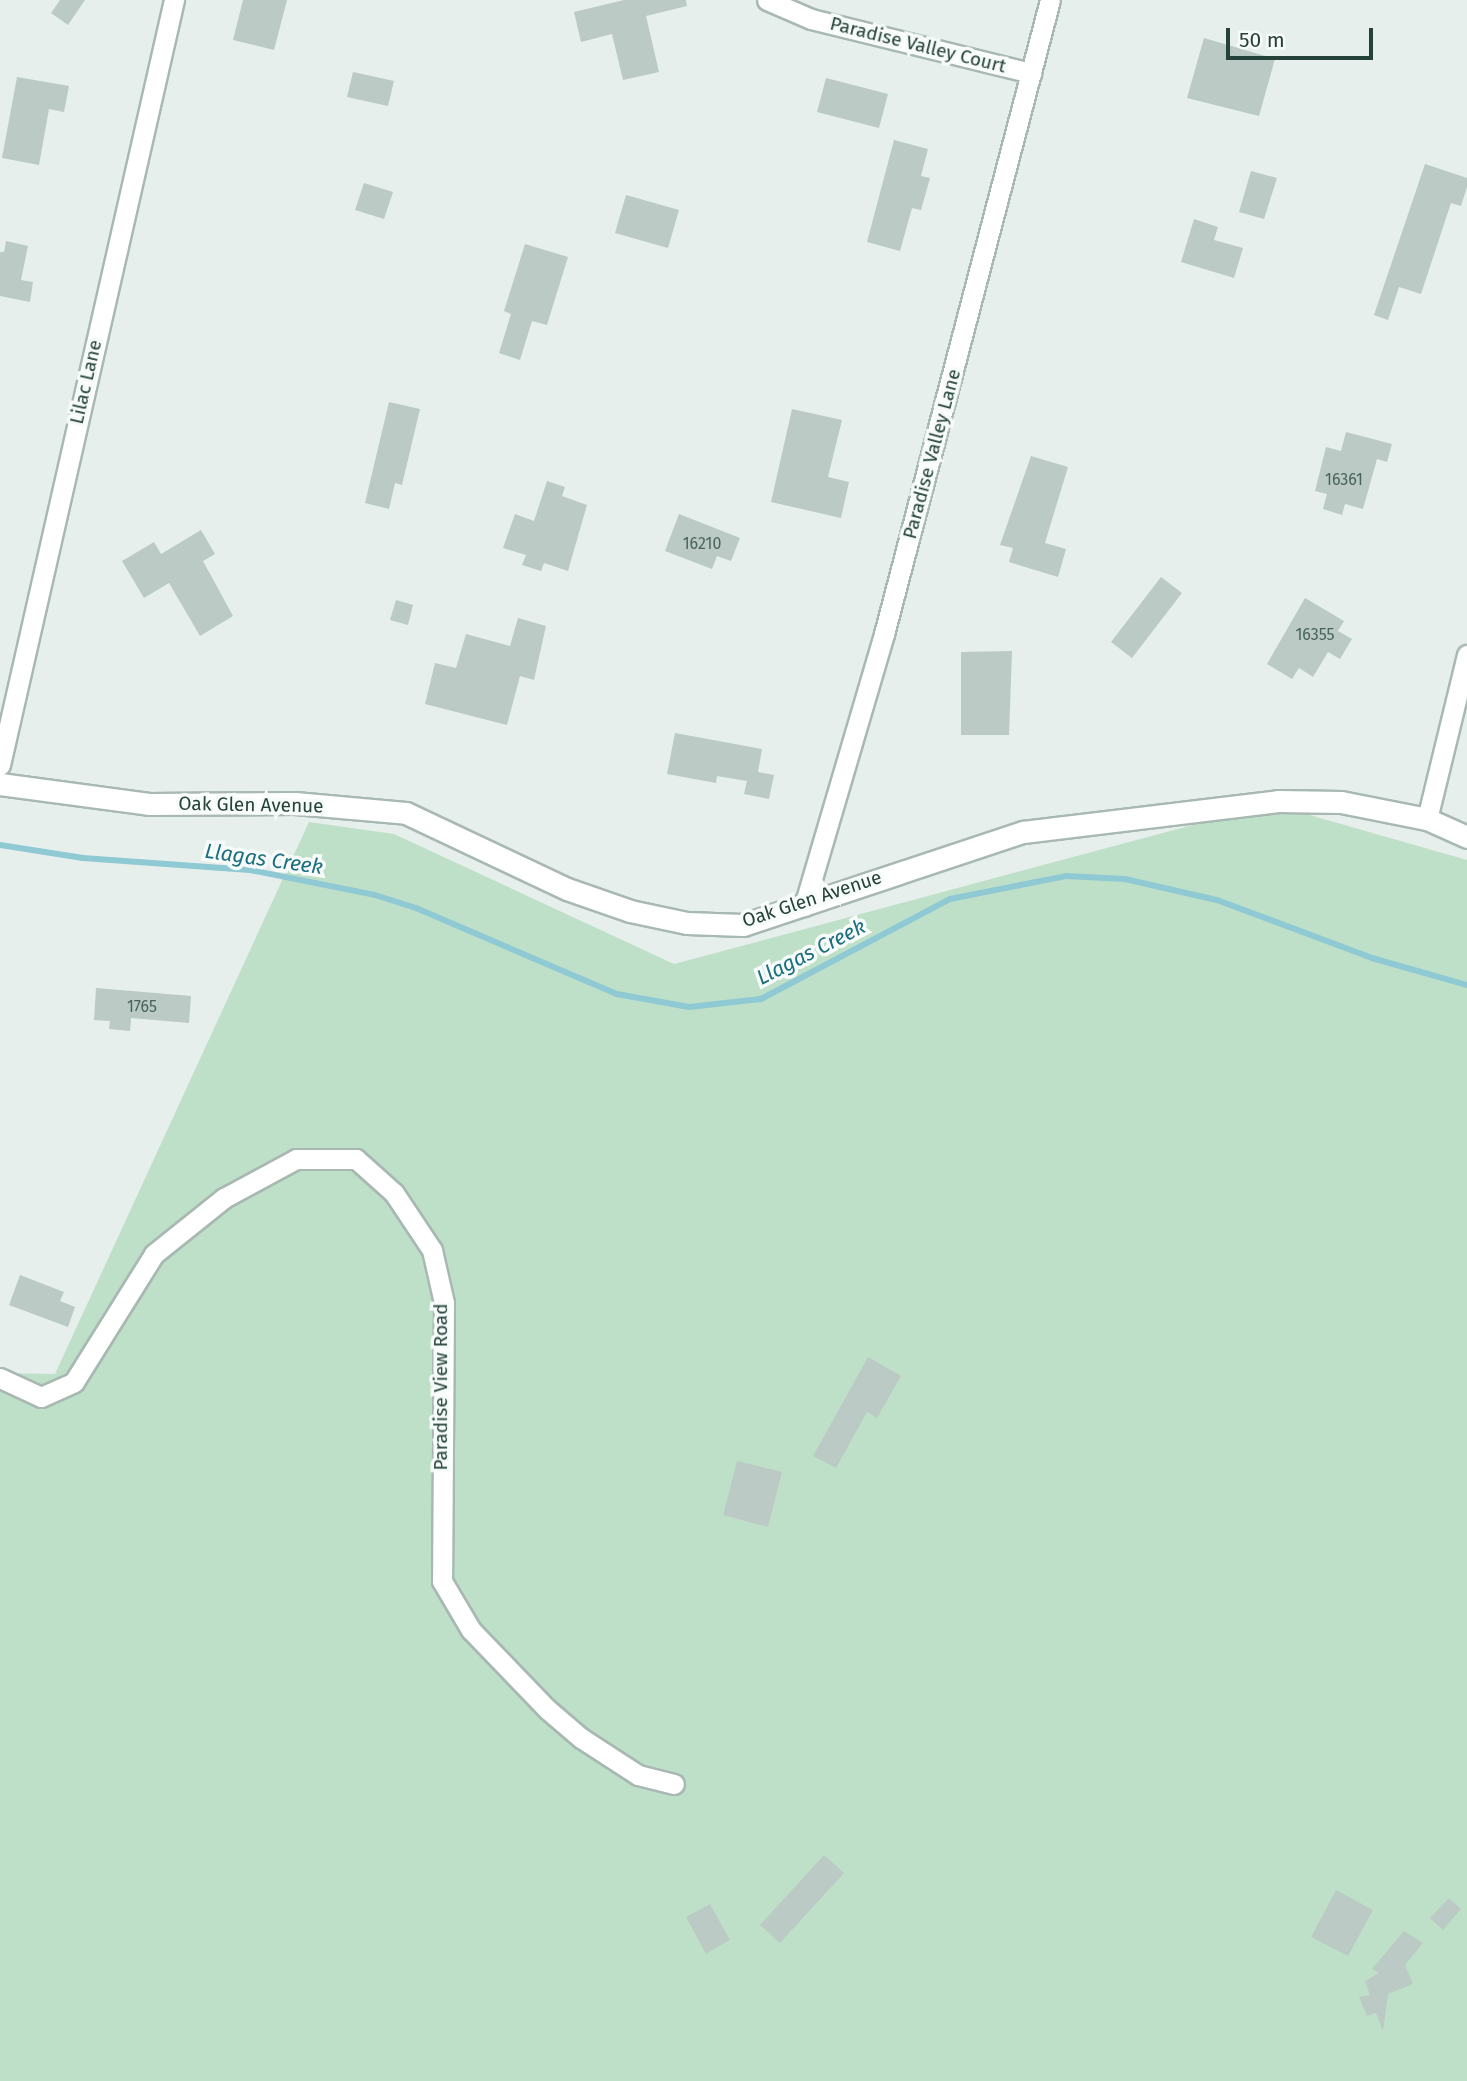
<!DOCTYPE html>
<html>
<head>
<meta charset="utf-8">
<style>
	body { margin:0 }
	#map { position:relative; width:1467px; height:2081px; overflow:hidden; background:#e6efeb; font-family:"Fira Sans",sans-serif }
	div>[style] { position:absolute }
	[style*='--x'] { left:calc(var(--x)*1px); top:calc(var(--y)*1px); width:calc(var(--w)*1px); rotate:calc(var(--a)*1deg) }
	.green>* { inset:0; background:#bfe0c8 }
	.stream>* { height:6px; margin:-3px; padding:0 3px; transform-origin:3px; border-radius:3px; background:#8ec9d4 }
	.building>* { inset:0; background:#bbcac4 }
	.roads { filter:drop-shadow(2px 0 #a8b8b2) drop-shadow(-2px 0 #a8b8b2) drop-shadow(0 2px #a8b8b2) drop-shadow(0 -2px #a8b8b2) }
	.minor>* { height:19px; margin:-9.5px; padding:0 9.5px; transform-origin:9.5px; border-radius:9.5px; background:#fff }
	.tertiary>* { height:21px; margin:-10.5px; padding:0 10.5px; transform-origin:10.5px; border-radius:10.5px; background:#fff }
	span { translate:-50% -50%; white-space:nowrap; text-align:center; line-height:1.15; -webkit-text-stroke:7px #f7fbf9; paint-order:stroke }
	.number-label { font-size:16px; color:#4a645c }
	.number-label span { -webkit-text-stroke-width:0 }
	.street-label { font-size:19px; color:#24423a }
	.water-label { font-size:21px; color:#1c6f80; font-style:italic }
	.scale { position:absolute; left:1226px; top:28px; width:147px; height:32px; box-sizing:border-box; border:4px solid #24423a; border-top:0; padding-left:9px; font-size:21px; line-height:24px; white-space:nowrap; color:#24423a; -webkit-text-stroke:5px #f7fbf9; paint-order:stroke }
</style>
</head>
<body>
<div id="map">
	<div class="green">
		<i style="clip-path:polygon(1271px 804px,1467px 860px,1467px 2081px,0 2081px,0 1373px,55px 1374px,309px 822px,394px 834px,674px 964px)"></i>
	</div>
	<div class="stream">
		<i style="--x:0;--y:845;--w:84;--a:8.9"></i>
		<i style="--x:83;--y:858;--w:167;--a:4.1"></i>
		<i style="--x:250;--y:870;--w:127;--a:11.3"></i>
		<i style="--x:375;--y:895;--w:43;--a:17.6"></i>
		<i style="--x:416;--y:908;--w:219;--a:23.2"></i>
		<i style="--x:617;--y:994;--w:73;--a:10.2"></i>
		<i style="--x:689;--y:1007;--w:72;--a:-6.3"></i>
		<i style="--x:761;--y:999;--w:214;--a:-27.9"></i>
		<i style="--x:950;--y:899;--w:118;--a:-11.2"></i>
		<i style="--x:1066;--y:876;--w:59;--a:2.9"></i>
		<i style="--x:1125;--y:879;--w:94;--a:12.9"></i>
		<i style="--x:1217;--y:900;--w:165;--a:20.5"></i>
		<i style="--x:1372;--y:958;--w:99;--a:15.9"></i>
	</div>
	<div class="building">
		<i style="clip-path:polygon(60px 0,85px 0,68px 25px,51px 13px)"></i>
		<i style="clip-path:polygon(243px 0,287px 0,274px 50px,233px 40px)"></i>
		<i style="clip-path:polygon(624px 0,686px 0,687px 6px,646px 16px,659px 72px,623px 80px,612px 34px,581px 42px,574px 12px)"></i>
		<i style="clip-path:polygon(1204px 38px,1275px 59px,1259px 116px,1187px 98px)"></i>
		<i style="clip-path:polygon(353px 72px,394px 81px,388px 106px,347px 97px)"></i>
		<i style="clip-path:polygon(17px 77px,69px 86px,64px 112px,49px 109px,39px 165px,2px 158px)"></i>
		<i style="clip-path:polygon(826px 78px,888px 94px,879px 128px,817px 112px)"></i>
		<i style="clip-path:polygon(894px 140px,928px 149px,921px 176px,930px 178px,921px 210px,912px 208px,900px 251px,867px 242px)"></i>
		<i style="clip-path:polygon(1425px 164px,1467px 178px,1467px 187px,1461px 206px,1451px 203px,1421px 294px,1399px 287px,1388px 320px,1374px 315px)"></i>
		<i style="clip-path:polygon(1251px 171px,1277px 178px,1264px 219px,1239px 212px)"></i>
		<i style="clip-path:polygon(364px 183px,393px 192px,384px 219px,355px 210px)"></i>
		<i style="clip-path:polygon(626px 195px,679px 210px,668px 248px,615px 233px)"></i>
		<i style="clip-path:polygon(1194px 219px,1218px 227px,1214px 240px,1243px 248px,1234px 278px,1181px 262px)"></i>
		<i style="clip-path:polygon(6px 241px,28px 246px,21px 280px,33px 282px,30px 302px,0 296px,0 252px,4px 252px)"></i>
		<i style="clip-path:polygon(525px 244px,568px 257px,547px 325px,532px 321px,520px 360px,499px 353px,511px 314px,504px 311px)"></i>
		<i style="clip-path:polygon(389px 402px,420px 409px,402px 485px,395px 483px,389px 509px,365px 503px)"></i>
		<i style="clip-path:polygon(792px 409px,842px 420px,828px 477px,849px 482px,841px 518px,771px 502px)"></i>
		<i style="clip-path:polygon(1346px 432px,1392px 444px,1387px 462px,1377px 459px,1363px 509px,1345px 504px,1342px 515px,1323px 509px,1327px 494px,1315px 491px,1326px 447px,1341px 451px)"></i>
		<i style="clip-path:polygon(1031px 456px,1068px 467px,1045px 543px,1066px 549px,1058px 577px,1009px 562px,1013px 548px,1000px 545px)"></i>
		<i style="clip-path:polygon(547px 481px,565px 487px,562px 496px,587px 505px,568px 571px,544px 563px,541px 571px,522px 565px,526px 555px,503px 548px,515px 514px,534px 521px)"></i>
		<i style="clip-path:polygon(679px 514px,740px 538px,731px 561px,717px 556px,712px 569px,665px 551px)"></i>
		<i style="clip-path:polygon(201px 530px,215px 554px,203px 561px,233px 616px,200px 636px,169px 583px,144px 598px,122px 561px,154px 542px,161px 554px)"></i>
		<i style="clip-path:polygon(1161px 577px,1182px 593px,1132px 658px,1111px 642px)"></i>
		<i style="clip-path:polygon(1305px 598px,1344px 621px,1338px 631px,1352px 639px,1340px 659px,1328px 652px,1313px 677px,1299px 668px,1292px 679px,1267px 664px)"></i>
		<i style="clip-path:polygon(396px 600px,413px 605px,408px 625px,390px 620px)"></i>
		<i style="clip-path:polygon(518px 618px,546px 626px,534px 680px,520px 676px,507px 725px,425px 704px,435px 663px,456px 668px,466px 634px,510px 646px)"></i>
		<i style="clip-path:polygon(1012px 651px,1009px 735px,961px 735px,961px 652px)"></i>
		<i style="clip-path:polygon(675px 733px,762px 749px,758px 772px,774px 775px,769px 799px,744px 794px,747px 781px,717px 776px,716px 783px,667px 774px)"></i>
		<i style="clip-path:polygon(96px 988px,191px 996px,189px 1023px,131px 1018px,130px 1031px,109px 1029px,110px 1021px,94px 1020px)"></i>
		<i style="clip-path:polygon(20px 1275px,64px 1292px,60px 1301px,75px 1307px,68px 1327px,9px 1305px)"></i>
		<i style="clip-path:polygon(868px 1357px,901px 1376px,877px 1418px,867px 1412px,836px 1468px,813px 1456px)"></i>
		<i style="clip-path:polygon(737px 1461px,782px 1472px,768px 1527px,723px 1515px)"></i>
		<i style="clip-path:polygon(824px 1855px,844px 1873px,780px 1943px,760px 1925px)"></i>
		<i style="clip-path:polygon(1336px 1890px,1373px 1910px,1348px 1956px,1311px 1937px)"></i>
		<i style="clip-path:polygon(1449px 1898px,1461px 1909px,1443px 1930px,1430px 1918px)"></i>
		<i style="clip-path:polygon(710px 1904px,730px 1940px,706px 1954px,686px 1917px)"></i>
		<i style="clip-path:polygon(1404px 1931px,1423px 1943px,1405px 1965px,1413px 1984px,1388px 1994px,1383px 2031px,1376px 2013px,1367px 2016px,1359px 1997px,1370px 1995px,1365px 1981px,1379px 1973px,1372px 1969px)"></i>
	</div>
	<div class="roads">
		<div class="minor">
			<i style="--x:767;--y:0;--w:48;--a:23.4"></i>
			<i style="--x:811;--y:19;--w:227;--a:13.8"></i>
			<i style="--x:0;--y:765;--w:785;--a:-77.19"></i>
			<i style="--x:1427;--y:819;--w:169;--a:-76.3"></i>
			<i style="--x:804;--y:906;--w:284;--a:-73.6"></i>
			<i style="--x:884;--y:634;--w:655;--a:-75.33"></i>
			<i style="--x:0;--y:1378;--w:45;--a:24.9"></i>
			<i style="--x:41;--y:1397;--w:36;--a:-24"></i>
			<i style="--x:74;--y:1382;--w:151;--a:-58"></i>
			<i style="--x:154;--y:1254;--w:90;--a:-38.7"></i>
			<i style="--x:224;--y:1198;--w:82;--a:-28.4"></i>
			<i style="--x:296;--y:1159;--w:60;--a:0"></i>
			<i style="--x:356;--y:1159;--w:51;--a:41.8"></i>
			<i style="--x:394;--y:1193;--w:69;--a:56.3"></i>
			<i style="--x:432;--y:1250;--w:54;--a:77.2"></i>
			<i style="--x:444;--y:1303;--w:278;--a:90.4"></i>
			<i style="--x:442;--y:1581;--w:57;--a:59.4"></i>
			<i style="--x:471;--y:1630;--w:110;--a:46.1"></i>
			<i style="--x:547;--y:1709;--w:45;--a:40.5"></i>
			<i style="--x:581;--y:1738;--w:68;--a:33"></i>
			<i style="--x:638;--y:1775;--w:37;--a:14"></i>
		</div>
		<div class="tertiary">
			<i style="--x:0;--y:784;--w:150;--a:7.6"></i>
			<i style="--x:149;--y:804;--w:146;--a:-0.4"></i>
			<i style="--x:295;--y:803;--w:111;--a:5.1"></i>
			<i style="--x:406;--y:813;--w:178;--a:25.3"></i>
			<i style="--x:567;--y:889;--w:67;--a:19.2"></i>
			<i style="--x:630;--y:911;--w:58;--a:11.9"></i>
			<i style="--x:687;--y:923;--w:56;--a:2"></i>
			<i style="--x:743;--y:925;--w:295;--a:-18.4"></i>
			<i style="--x:1023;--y:832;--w:257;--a:-6.9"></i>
			<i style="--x:1278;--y:801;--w:63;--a:0.9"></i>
			<i style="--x:1341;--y:802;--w:88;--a:11.2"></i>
			<i style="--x:1427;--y:819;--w:44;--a:24.2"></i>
		</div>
	</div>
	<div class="number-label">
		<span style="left:1344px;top:480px">16361</span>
		<span style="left:702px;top:544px">16210</span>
		<span style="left:1315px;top:635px">16355</span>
		<span style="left:142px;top:1007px">1765</span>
	</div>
	<div class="street-label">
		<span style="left:918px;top:45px;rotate:14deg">Paradise Valley Court</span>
		<span style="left:86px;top:382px;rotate:-77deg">Lilac Lane</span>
		<span style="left:932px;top:454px;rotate:-75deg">Paradise Valley Lane</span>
		<span style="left:251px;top:805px;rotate:1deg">Oak Glen Avenue</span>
		<span style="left:812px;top:899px;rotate:-18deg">Oak Glen Avenue</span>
		<span style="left:441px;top:1387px;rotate:-90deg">Paradise View Road</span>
	</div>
	<div class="water-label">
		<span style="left:264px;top:859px;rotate:8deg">Llagas Creek</span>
		<span style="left:811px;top:952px;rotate:-27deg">Llagas Creek</span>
	</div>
	<div class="scale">50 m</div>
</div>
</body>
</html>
